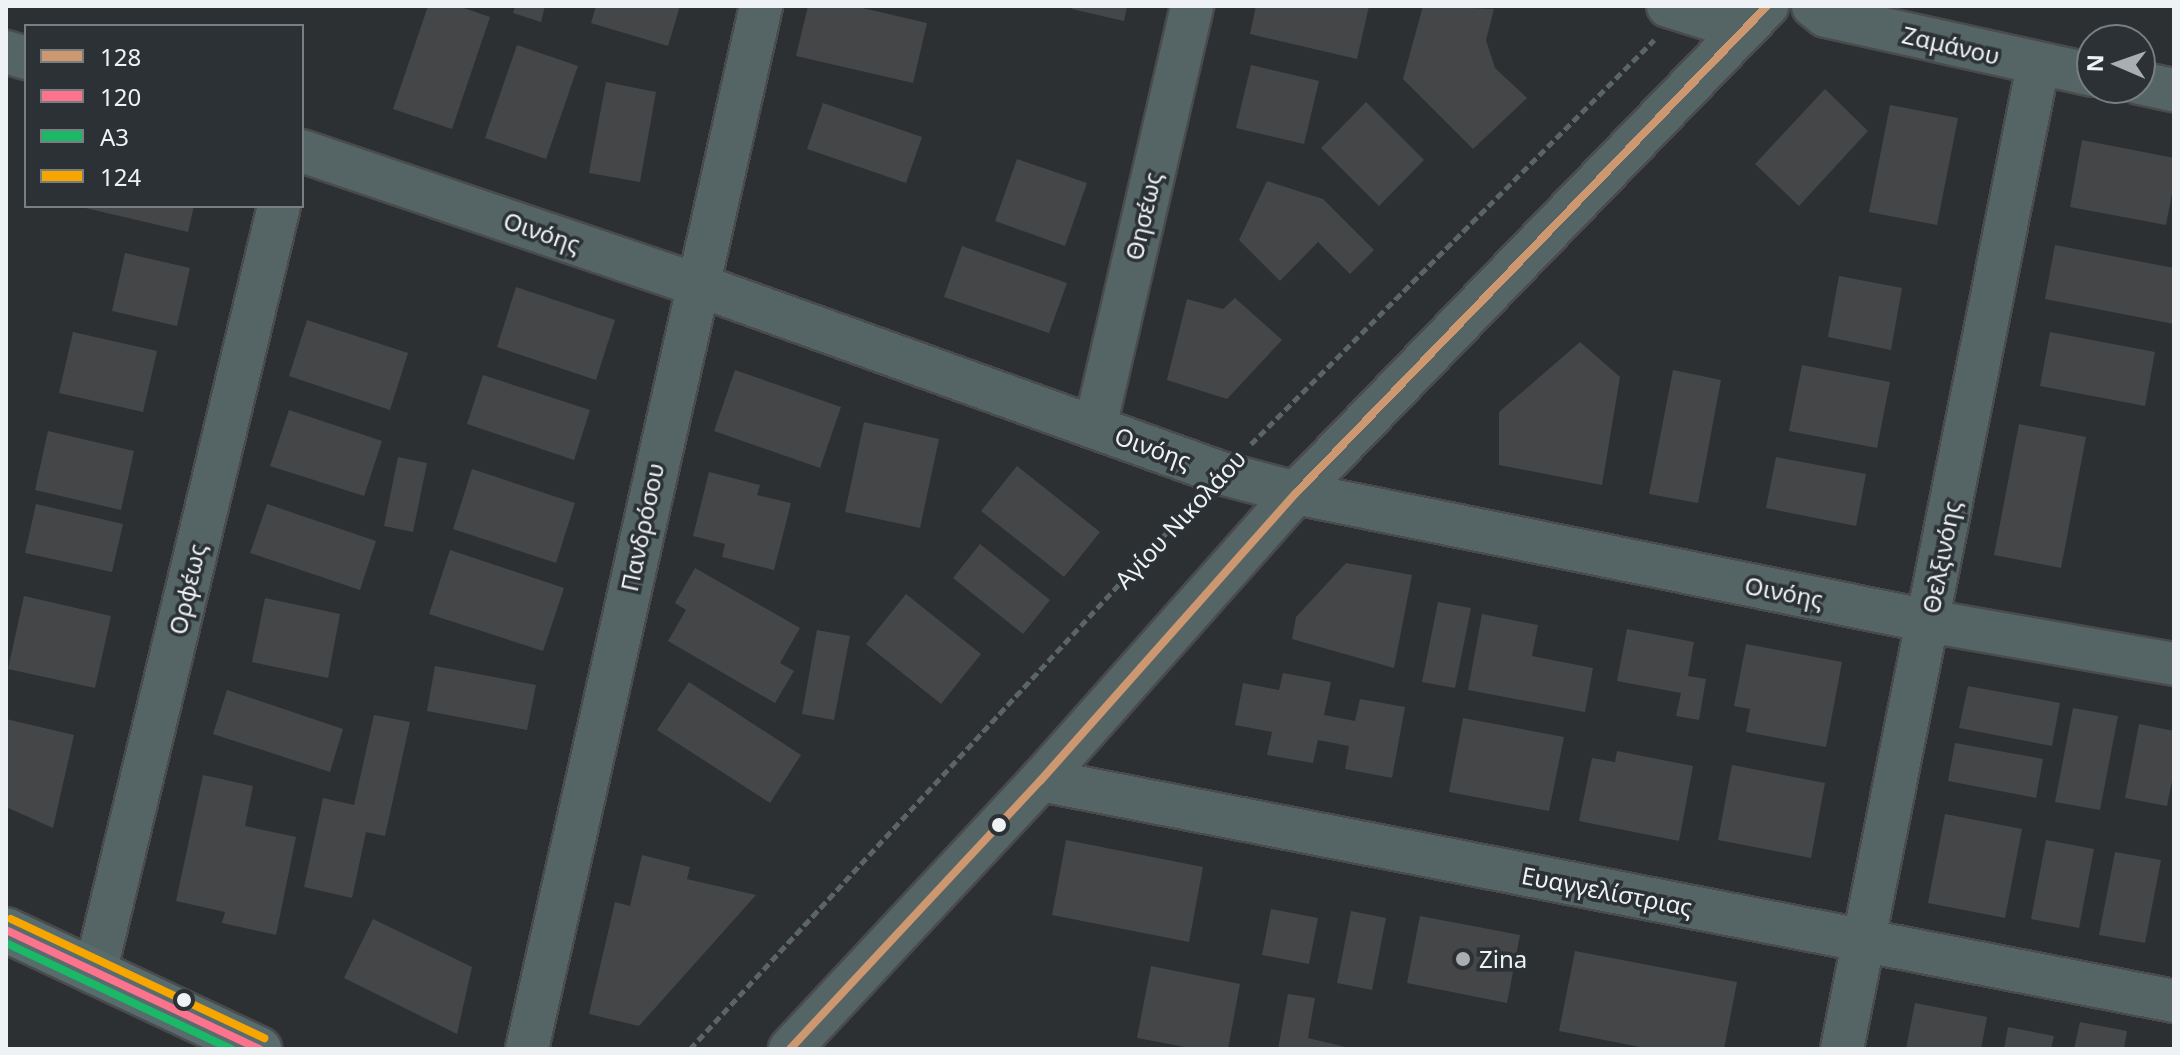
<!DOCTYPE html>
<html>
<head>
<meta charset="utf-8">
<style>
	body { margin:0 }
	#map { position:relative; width:2180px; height:1055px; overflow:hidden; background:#2d3032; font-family:"Noto Sans",sans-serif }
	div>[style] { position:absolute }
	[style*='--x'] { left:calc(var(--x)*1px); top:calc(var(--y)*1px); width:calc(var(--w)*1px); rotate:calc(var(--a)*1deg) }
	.building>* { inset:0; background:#444647 }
	.path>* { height:5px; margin-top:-2.5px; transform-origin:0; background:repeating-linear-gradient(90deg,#5b6566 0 8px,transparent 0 12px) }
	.roads { filter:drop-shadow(2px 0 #494b4c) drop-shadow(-2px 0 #494b4c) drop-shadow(0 2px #494b4c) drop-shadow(0 -2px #494b4c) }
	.minor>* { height:42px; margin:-21px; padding:0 21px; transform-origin:21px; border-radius:21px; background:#556465 }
	.major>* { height:44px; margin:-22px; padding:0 22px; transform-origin:22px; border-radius:22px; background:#586c6e }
	.bus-1>* { height:8px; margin:-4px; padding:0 4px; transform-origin:4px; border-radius:4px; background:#cd976f }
	.bus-2>* { height:8px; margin:-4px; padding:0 4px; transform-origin:4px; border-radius:4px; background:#fc738d }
	.bus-3>* { height:8px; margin:-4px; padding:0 4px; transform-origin:4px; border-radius:4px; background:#1ab867 }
	.bus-4>* { height:8px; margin:-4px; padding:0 4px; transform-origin:4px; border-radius:4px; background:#f7a600 }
	.dots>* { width:22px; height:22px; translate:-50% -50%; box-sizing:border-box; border:4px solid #2b3134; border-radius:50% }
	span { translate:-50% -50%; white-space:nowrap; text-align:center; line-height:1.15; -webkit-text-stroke:7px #2b3134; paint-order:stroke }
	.street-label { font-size:24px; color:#eef2f4 }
	.poi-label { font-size:24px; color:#eef2f4 }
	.left { translate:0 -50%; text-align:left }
	.frame { position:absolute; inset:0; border:8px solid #eef2f4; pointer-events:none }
	.legend { position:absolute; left:24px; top:24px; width:280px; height:184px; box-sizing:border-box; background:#2b3134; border:2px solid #797e81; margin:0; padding:10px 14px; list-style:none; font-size:24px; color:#eef2f4 }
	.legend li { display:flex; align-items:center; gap:16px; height:40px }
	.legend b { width:40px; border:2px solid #797e81 }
	.north { position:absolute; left:2076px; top:24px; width:80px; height:80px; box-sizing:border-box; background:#2b3134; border:2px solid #797e81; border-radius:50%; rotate:272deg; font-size:22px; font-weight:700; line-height:32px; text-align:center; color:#eef2f4 }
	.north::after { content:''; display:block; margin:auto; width:28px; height:36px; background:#aaaeb0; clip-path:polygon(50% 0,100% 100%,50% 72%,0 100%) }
</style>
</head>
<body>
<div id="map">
	<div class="building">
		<i style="clip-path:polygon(428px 6px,458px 6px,490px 17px,452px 129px,393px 109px)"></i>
		<i style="clip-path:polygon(515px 6px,545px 6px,541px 22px,513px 13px)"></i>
		<i style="clip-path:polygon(596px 6px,680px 6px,668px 46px,591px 23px)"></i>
		<i style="clip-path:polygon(808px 6px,854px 6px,927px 23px,913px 83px,796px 56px)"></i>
		<i style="clip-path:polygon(1073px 6px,1127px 6px,1124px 21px,1072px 9px)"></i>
		<i style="clip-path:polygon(1256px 6px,1369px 6px,1357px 59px,1250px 34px)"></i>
		<i style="clip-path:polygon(1423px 6px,1494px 9px,1486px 40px,1495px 68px,1527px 98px,1473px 149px,1403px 79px)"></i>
		<i style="clip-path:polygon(517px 45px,578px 66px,546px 159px,485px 138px)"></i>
		<i style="clip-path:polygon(1251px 65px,1319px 81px,1304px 144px,1236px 128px)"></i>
		<i style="clip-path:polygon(606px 82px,656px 92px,640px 182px,589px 173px)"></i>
		<i style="clip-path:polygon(1825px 89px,1868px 131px,1799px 206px,1755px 164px)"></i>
		<i style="clip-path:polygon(1366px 102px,1424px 160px,1379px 206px,1321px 148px)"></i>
		<i style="clip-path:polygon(823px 103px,922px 137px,906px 183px,807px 149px)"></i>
		<i style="clip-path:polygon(1890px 105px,1958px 118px,1937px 225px,1869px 212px)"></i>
		<i style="clip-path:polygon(2082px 140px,2174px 158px,2174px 183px,2166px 225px,2070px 207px)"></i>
		<i style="clip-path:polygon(1017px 159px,1087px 183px,1065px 246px,995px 221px)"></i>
		<i style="clip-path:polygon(1267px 181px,1323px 199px,1374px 250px,1350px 274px,1318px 242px,1280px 281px,1239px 240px)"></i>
		<i style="clip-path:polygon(77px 206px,194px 206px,188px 232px)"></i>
		<i style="clip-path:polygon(2055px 245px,2174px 268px,2174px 324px,2045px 299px)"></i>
		<i style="clip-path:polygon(962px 246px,1067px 283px,1049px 333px,944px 297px)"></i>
		<i style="clip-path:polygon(125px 253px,190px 268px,177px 326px,112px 311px)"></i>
		<i style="clip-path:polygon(1839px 276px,1902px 288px,1891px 350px,1828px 337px)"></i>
		<i style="clip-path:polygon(516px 287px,615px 320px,596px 380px,497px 347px)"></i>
		<i style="clip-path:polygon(1235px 298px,1282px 340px,1227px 399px,1167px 380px,1187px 299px,1223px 309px)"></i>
		<i style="clip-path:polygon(307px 320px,408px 353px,390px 410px,289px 376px)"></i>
		<i style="clip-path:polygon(73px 332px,157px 351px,143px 412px,59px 393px)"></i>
		<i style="clip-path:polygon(2050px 332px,2155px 352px,2145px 406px,2040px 386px)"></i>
		<i style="clip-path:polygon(1580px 342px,1620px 377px,1602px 485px,1499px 465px,1499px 412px)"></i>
		<i style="clip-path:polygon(1802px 365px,1890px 382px,1877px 448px,1789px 431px)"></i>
		<i style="clip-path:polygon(735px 370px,841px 407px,820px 468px,714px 431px)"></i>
		<i style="clip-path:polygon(1673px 370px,1721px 380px,1698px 503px,1649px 494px)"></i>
		<i style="clip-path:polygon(483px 375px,590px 410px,574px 460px,467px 424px)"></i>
		<i style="clip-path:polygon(289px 410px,382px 441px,364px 496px,270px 466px)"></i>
		<i style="clip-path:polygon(864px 422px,939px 439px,920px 528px,845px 512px)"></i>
		<i style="clip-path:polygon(2019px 424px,2086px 437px,2061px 568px,1994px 555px)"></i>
		<i style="clip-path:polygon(48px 431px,134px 451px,121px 510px,35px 490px)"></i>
		<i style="clip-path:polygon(398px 457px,427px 463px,413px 532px,384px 526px)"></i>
		<i style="clip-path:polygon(1776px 457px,1866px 474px,1856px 526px,1766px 508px)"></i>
		<i style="clip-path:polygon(1017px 466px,1100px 532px,1064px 577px,981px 511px)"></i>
		<i style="clip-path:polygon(472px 469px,575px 503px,556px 563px,453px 529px)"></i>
		<i style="clip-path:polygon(709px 472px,760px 485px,757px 495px,791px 503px,774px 570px,722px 557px,725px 544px,693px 536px)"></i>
		<i style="clip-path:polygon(36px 504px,123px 524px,112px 572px,25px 553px)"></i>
		<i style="clip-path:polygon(267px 504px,376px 541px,360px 590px,250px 553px)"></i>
		<i style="clip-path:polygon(980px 544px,1050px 600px,1023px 634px,953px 578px)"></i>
		<i style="clip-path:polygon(450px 550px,564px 588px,543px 651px,429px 614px)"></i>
		<i style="clip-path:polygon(1346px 563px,1412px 575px,1394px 668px,1292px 639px,1296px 617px)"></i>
		<i style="clip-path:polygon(695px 568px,800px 628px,780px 663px,794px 671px,775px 703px,668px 641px,686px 610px,675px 603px)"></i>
		<i style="clip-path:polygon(906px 594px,981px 654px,941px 704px,866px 644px)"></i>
		<i style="clip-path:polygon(24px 596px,111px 616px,95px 688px,8px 669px)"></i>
		<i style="clip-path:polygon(265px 598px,340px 614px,328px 678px,252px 662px)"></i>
		<i style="clip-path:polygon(1438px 602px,1471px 608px,1455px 688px,1422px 682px)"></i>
		<i style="clip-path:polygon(1482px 614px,1538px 625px,1532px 656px,1593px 668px,1585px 712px,1468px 690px)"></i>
		<i style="clip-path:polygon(1627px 629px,1694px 642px,1688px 676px,1706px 679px,1699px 720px,1676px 716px,1681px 693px,1617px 681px)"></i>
		<i style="clip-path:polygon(817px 630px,850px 636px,834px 720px,802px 714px)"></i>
		<i style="clip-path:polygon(1746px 644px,1842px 662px,1826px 747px,1746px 732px,1750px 709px,1734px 706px)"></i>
		<i style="clip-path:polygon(435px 666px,536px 685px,527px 730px,427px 711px)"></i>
		<i style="clip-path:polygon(1283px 673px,1331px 682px,1324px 715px,1355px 721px,1360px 699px,1405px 707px,1392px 778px,1345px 769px,1349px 746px,1318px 740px,1313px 763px,1267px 755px,1272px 732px,1235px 725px,1243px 683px,1279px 690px)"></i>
		<i style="clip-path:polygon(689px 682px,801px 755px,770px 803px,657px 730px)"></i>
		<i style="clip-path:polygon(1968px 686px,2060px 703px,2052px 746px,1959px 728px)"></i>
		<i style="clip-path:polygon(227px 690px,343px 729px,330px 772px,213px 734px)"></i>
		<i style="clip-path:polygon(2073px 708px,2118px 716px,2100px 810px,2055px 802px)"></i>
		<i style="clip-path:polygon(374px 715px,410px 722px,385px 836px,366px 832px,352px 898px,304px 887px,323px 798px,354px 805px)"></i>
		<i style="clip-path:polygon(1463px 718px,1564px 737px,1549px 811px,1449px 792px)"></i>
		<i style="clip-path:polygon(6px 719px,74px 735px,53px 828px,6px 807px)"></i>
		<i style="clip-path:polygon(2139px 724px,2174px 731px,2174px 771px,2167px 806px,2125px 798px)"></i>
		<i style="clip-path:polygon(1955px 743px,2043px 759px,2036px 798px,1948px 781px)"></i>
		<i style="clip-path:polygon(1617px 751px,1693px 766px,1679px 841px,1579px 821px,1592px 758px,1615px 762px)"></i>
		<i style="clip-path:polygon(1732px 765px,1825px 783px,1811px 858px,1718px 840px)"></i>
		<i style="clip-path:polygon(203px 775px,253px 786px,245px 826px,296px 837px,276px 935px,222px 923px,225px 912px,176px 901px)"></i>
		<i style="clip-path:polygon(1945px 814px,2022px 829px,2005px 918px,1928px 903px)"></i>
		<i style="clip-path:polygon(1066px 840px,1203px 867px,1189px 942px,1052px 915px)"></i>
		<i style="clip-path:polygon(2046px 840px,2094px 849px,2079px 928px,2031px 919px)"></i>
		<i style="clip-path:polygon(2115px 852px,2161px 860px,2145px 943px,2099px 935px)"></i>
		<i style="clip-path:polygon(642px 855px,690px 867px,687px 879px,756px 895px,639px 1026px,589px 1014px,615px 902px,630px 906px)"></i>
		<i style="clip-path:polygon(1271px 909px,1318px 918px,1309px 964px,1262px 955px)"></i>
		<i style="clip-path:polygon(1351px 911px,1386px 918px,1372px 990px,1337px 983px)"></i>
		<i style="clip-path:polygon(1420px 916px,1520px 935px,1507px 1003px,1407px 983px)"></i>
		<i style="clip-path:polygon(373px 919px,472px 967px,457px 1034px,344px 978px)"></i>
		<i style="clip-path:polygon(1575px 951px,1737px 982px,1724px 1049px,1650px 1049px,1559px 1031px)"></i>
		<i style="clip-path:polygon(1151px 966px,1240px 984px,1228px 1049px,1196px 1049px,1137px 1038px)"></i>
		<i style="clip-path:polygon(1288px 994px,1315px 998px,1308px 1038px,1354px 1049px,1278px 1049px)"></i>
		<i style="clip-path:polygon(1915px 1003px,1987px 1017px,1981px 1049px,1906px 1049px)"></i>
		<i style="clip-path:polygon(2080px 1022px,2127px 1031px,2124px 1049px,2074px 1049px)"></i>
		<i style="clip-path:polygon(2008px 1027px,2054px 1036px,2051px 1049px,2004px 1049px)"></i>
	</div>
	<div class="path">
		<i style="--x:1251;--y:444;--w:571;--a:-45.07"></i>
		<i style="--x:690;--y:1049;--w:743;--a:-47.29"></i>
	</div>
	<div class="roads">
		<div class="minor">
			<i style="--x:1668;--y:6;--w:77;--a:17.3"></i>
			<i style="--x:1813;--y:6;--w:16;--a:38"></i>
			<i style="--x:1826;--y:16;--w:272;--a:12.5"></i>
			<i style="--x:6;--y:52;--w:21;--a:17"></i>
			<i style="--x:2140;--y:83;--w:35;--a:12"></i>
			<i style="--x:302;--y:151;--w:415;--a:18.7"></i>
			<i style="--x:695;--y:284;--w:559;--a:19.76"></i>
			<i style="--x:1221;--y:473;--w:78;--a:14.9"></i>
			<i style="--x:1296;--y:493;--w:645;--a:11.45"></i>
			<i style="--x:1928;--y:621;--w:250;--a:9.9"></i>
			<i style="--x:1095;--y:427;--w:432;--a:-77"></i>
			<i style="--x:1041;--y:780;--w:1154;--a:11.04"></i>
			<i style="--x:95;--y:973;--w:789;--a:-76.51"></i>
			<i style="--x:527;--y:1049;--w:1069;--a:-77.35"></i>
			<i style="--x:790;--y:1049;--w:368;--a:-47"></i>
			<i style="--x:1041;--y:780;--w:384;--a:-48.4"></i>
			<i style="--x:1296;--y:493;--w:678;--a:-45.96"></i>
			<i style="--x:1842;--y:1049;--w:1003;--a:-78.73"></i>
		</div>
		<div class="major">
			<i style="--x:6;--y:930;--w:280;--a:25.2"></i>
		</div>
	</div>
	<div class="bus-1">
		<i style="--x:790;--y:1049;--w:368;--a:-47"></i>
		<i style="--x:1041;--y:780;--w:384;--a:-48.4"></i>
		<i style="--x:1296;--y:493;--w:678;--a:-45.96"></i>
	</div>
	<div class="bus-2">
		<i style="--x:6;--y:930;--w:280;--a:25.2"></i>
	</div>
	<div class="bus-3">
		<i style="--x:6;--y:943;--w:249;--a:25.2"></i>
	</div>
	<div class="bus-4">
		<i style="--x:11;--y:919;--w:280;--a:25.2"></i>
	</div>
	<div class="dots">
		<i style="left:999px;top:825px;background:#eef2f4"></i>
		<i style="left:1463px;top:959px;background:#aaaeb0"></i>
		<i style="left:184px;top:1000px;background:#eef2f4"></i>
	</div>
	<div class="street-label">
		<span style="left:1951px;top:45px;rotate:13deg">Ζαμάνου</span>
		<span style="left:1143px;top:216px;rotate:-77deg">Θησέως</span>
		<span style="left:542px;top:232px;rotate:19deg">Οινόης</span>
		<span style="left:1153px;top:448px;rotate:20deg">Οινόης</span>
		<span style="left:1180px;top:519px;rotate:-47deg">Αγίου Νικολάου</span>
		<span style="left:642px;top:527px;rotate:-78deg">Πανδρόσου</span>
		<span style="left:1941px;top:557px;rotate:-79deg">Θελξινόης</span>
		<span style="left:187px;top:589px;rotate:-77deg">Ορφέως</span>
		<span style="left:1784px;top:592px;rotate:11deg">Οινόης</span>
		<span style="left:1607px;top:891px;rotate:11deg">Ευαγγελίστριας</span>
	</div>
	<div class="poi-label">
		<span class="left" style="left:1479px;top:959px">Zina</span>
	</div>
	<div class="frame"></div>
	<ul class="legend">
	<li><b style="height:10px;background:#cd976f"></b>128</li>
	<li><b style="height:10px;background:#fc738d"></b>120</li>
	<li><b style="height:10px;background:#1ab867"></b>Α3</li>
	<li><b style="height:10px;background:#f7a600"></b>124</li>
	</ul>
	<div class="north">N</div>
</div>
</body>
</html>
